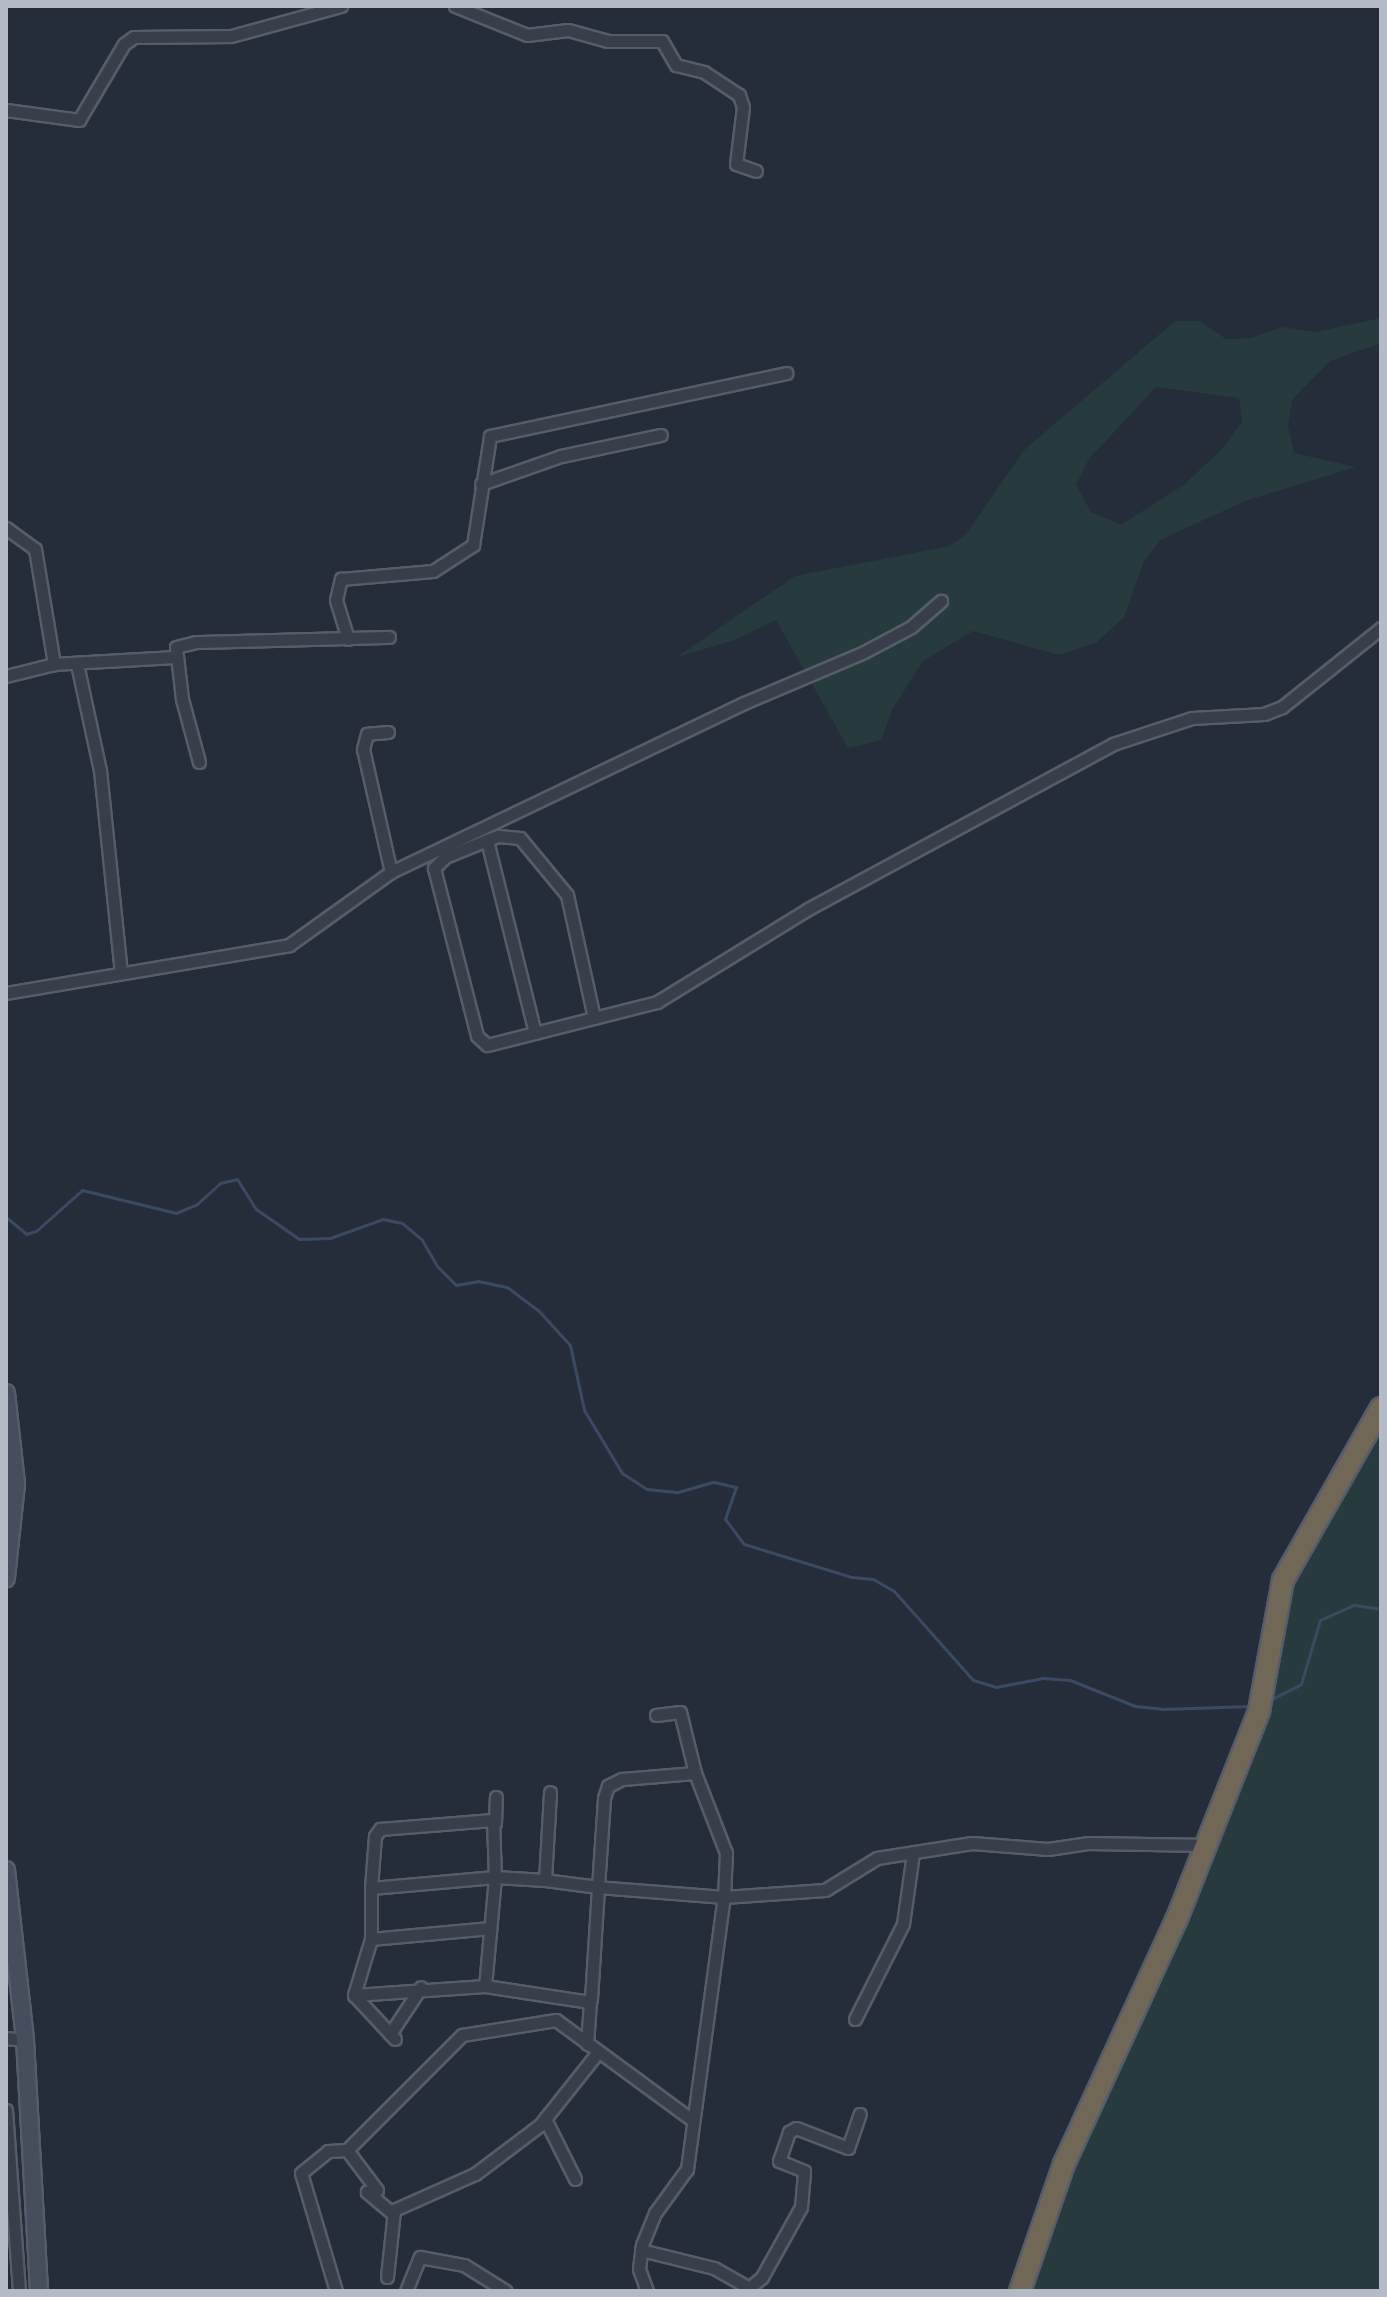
<!DOCTYPE html>
<html>
<head>
<meta charset="utf-8">
<style>
	body { margin:0 }
	#map { position:relative; width:1387px; height:2297px; overflow:hidden; background:#252d3b; font-family:"DejaVu Sans",sans-serif }
	div>[style] { position:absolute }
	[style*='--x'] { left:calc(var(--x)*1px); top:calc(var(--y)*1px); width:calc(var(--w)*1px); rotate:calc(var(--a)*1deg) }
	.green>* { inset:0; background:#273a3d }
	.stream>* { height:3px; margin:-1.5px; padding:0 1.5px; transform-origin:1.5px; border-radius:1.5px; background:#3b4a63 }
	.roads { filter:drop-shadow(2px 0 #565d69) drop-shadow(-2px 0 #565d69) drop-shadow(0 2px #565d69) drop-shadow(0 -2px #565d69) }
	.street>* { height:11px; margin:-5.5px; padding:0 5.5px; transform-origin:5.5px; border-radius:5.5px; background:#383f4b }
	.secondary>* { height:16px; margin:-8px; padding:0 8px; transform-origin:8px; border-radius:8px; background:#464e5e }
	.highway>* { height:20px; margin:-10px; padding:0 10px; transform-origin:10px; border-radius:10px; background:#706756 }
	span { translate:-50% -50%; white-space:nowrap; text-align:center; line-height:1.15; -webkit-text-stroke:6px #1d2430; paint-order:stroke }
	.frame { position:absolute; inset:0; border:8px solid #b4bac6; pointer-events:none }
</style>
</head>
<body>
<div id="map">
	<div class="green">
		<i style="clip-path:polygon(evenodd,1381px 318px,1381px 343px,1330px 361px,1292px 400px,1288px 426px,1294px 453px,1356px 467px,1245px 501px,1160px 540px,1144px 561px,1124px 617px,1097px 642px,1059px 655px,973px 631px,923px 661px,892px 710px,881px 740px,848px 748px,776px 620px,735px 640px,677px 657px,795px 576px,950px 546px,966px 534px,1024px 450px,1175px 321px,1200px 321px,1226px 339px,1251px 338px,1282px 327px,1316px 332px,1381px 318px,1156px 387px,1239px 398px,1242px 421px,1225px 446px,1185px 484px,1121px 525px,1091px 512px,1076px 485px,1089px 459px,1156px 387px)"></i>
		<i style="clip-path:polygon(1381px 1418px,1381px 2291px,1025px 2291px,1038px 2247px,1200px 1876px,1277px 1682px,1287px 1589px)"></i>
	</div>
	<div class="stream">
		<i style="--x:6;--y:1217;--w:26;--a:40"></i>
		<i style="--x:26;--y:1234;--w:10;--a:-17"></i>
		<i style="--x:36;--y:1231;--w:62;--a:-41.7"></i>
		<i style="--x:82;--y:1190;--w:97;--a:13.7"></i>
		<i style="--x:176;--y:1213;--w:23;--a:-23"></i>
		<i style="--x:197;--y:1204;--w:31;--a:-42"></i>
		<i style="--x:220;--y:1183;--w:17;--a:-13"></i>
		<i style="--x:237;--y:1179;--w:36;--a:58"></i>
		<i style="--x:256;--y:1209;--w:52;--a:34.9"></i>
		<i style="--x:299;--y:1239;--w:31;--a:-2"></i>
		<i style="--x:330;--y:1238;--w:56;--a:-19.7"></i>
		<i style="--x:383;--y:1219;--w:19;--a:12"></i>
		<i style="--x:402;--y:1223;--w:26;--a:40"></i>
		<i style="--x:422;--y:1240;--w:30;--a:60"></i>
		<i style="--x:437;--y:1266;--w:27;--a:45"></i>
		<i style="--x:456;--y:1285;--w:22;--a:-10"></i>
		<i style="--x:478;--y:1281;--w:30;--a:12"></i>
		<i style="--x:507;--y:1287;--w:39;--a:37"></i>
		<i style="--x:538;--y:1310;--w:47;--a:47.6"></i>
		<i style="--x:570;--y:1345;--w:66;--a:77.8"></i>
		<i style="--x:584;--y:1410;--w:74;--a:58.9"></i>
		<i style="--x:622;--y:1473;--w:30;--a:33"></i>
		<i style="--x:647;--y:1489;--w:31;--a:6"></i>
		<i style="--x:678;--y:1492;--w:37;--a:-16"></i>
		<i style="--x:714;--y:1482;--w:23;--a:13"></i>
		<i style="--x:736;--y:1487;--w:34;--a:109"></i>
		<i style="--x:725;--y:1519;--w:31;--a:53"></i>
		<i style="--x:744;--y:1544;--w:112;--a:17.1"></i>
		<i style="--x:851;--y:1577;--w:22;--a:5"></i>
		<i style="--x:873;--y:1579;--w:24;--a:30"></i>
		<i style="--x:894;--y:1591;--w:119;--a:48.4"></i>
		<i style="--x:973;--y:1680;--w:24;--a:17"></i>
		<i style="--x:996;--y:1687;--w:48;--a:-10.8"></i>
		<i style="--x:1043;--y:1678;--w:27;--a:4"></i>
		<i style="--x:1070;--y:1680;--w:70;--a:21.8"></i>
		<i style="--x:1135;--y:1706;--w:27;--a:6"></i>
		<i style="--x:1162;--y:1709;--w:90;--a:-1.9"></i>
		<i style="--x:1270;--y:1700;--w:35;--a:-27"></i>
		<i style="--x:1301;--y:1684;--w:67;--a:-73.5"></i>
		<i style="--x:1320;--y:1620;--w:37;--a:-24"></i>
		<i style="--x:1354;--y:1605;--w:27;--a:8"></i>
	</div>
	<div class="roads">
		<div class="street">
			<i style="--x:455;--y:6;--w:78;--a:21.9"></i>
			<i style="--x:527;--y:35;--w:41;--a:-7"></i>
			<i style="--x:568;--y:30;--w:41;--a:15.4"></i>
			<i style="--x:608;--y:41;--w:54;--a:0"></i>
			<i style="--x:662;--y:41;--w:28;--a:60"></i>
			<i style="--x:676;--y:65;--w:29;--a:14"></i>
			<i style="--x:704;--y:72;--w:42;--a:33.3"></i>
			<i style="--x:739;--y:95;--w:13;--a:72"></i>
			<i style="--x:743;--y:107;--w:57;--a:97"></i>
			<i style="--x:736;--y:164;--w:21;--a:19"></i>
			<i style="--x:6;--y:110;--w:74;--a:7.8"></i>
			<i style="--x:79;--y:120;--w:88;--a:-59.4"></i>
			<i style="--x:124;--y:44;--w:12;--a:-35"></i>
			<i style="--x:134;--y:37;--w:97;--a:-0.6"></i>
			<i style="--x:231;--y:36;--w:114;--a:-15.3"></i>
			<i style="--x:481;--y:484;--w:85;--a:-19.3"></i>
			<i style="--x:561;--y:456;--w:102;--a:-11.9"></i>
			<i style="--x:6;--y:528;--w:36;--a:36"></i>
			<i style="--x:35;--y:549;--w:117;--a:80.6"></i>
			<i style="--x:348;--y:639;--w:41;--a:-107.1"></i>
			<i style="--x:336;--y:600;--w:22;--a:-77"></i>
			<i style="--x:341;--y:579;--w:92;--a:-5"></i>
			<i style="--x:433;--y:571;--w:48;--a:-33"></i>
			<i style="--x:473;--y:545;--w:110;--a:-81.1"></i>
			<i style="--x:490;--y:436;--w:303;--a:-12"></i>
			<i style="--x:77;--y:664;--w:108;--a:77.8"></i>
			<i style="--x:100;--y:770;--w:203;--a:84.1"></i>
			<i style="--x:6;--y:676;--w:49;--a:-14"></i>
			<i style="--x:54;--y:664;--w:120;--a:-3.3"></i>
			<i style="--x:388;--y:732;--w:21;--a:175"></i>
			<i style="--x:367;--y:734;--w:16;--a:105"></i>
			<i style="--x:363;--y:749;--w:126;--a:77.2"></i>
			<i style="--x:199;--y:762;--w:65;--a:-105.1"></i>
			<i style="--x:182;--y:699;--w:52;--a:-96.6"></i>
			<i style="--x:176;--y:647;--w:21;--a:-14"></i>
			<i style="--x:196;--y:642;--w:193;--a:-1.5"></i>
			<i style="--x:487;--y:840;--w:45;--a:158"></i>
			<i style="--x:445;--y:857;--w:16;--a:135"></i>
			<i style="--x:434;--y:868;--w:173;--a:75.6"></i>
			<i style="--x:477;--y:1036;--w:13;--a:42"></i>
			<i style="--x:487;--y:1045;--w:175;--a:-14.2"></i>
			<i style="--x:657;--y:1002;--w:177;--a:-31.6"></i>
			<i style="--x:808;--y:909;--w:347;--a:-28.4"></i>
			<i style="--x:1113;--y:744;--w:83;--a:-18.2"></i>
			<i style="--x:1192;--y:718;--w:72;--a:-3.2"></i>
			<i style="--x:1264;--y:714;--w:19;--a:-21"></i>
			<i style="--x:1282;--y:707;--w:127;--a:-38.6"></i>
			<i style="--x:6;--y:993;--w:287;--a:-9.6"></i>
			<i style="--x:289;--y:945;--w:125;--a:-35.6"></i>
			<i style="--x:391;--y:872;--w:391;--a:-25.6"></i>
			<i style="--x:744;--y:703;--w:130;--a:-23"></i>
			<i style="--x:864;--y:652;--w:53;--a:-28"></i>
			<i style="--x:911;--y:627;--w:40;--a:-41"></i>
			<i style="--x:535;--y:1033;--w:199;--a:-104"></i>
			<i style="--x:487;--y:840;--w:12;--a:-20"></i>
			<i style="--x:498;--y:836;--w:22;--a:5"></i>
			<i style="--x:520;--y:838;--w:74;--a:50.5"></i>
			<i style="--x:567;--y:895;--w:126;--a:77.6"></i>
			<i style="--x:656;--y:1715;--w:24;--a:-7"></i>
			<i style="--x:680;--y:1712;--w:63;--a:76.2"></i>
			<i style="--x:695;--y:1773;--w:86;--a:68.8"></i>
			<i style="--x:726;--y:1853;--w:44;--a:92.6"></i>
			<i style="--x:724;--y:1897;--w:126;--a:-175.5"></i>
			<i style="--x:598;--y:1887;--w:53;--a:-172.5"></i>
			<i style="--x:545;--y:1880;--w:50;--a:-176.6"></i>
			<i style="--x:495;--y:1877;--w:124;--a:174.9"></i>
			<i style="--x:371;--y:1888;--w:52;--a:-85.6"></i>
			<i style="--x:375;--y:1836;--w:9;--a:-54"></i>
			<i style="--x:380;--y:1829;--w:113;--a:-4.6"></i>
			<i style="--x:493;--y:1820;--w:57;--a:88"></i>
			<i style="--x:495;--y:1877;--w:109;--a:95.2"></i>
			<i style="--x:485;--y:1986;--w:106;--a:8.7"></i>
			<i style="--x:590;--y:2002;--w:3;--a:-72"></i>
			<i style="--x:591;--y:1999;--w:112;--a:-86.4"></i>
			<i style="--x:598;--y:1887;--w:89;--a:-86.1"></i>
			<i style="--x:604;--y:1798;--w:13;--a:-72"></i>
			<i style="--x:608;--y:1786;--w:16;--a:-27"></i>
			<i style="--x:622;--y:1779;--w:73;--a:-4.7"></i>
			<i style="--x:495;--y:1823;--w:26;--a:-88"></i>
			<i style="--x:545;--y:1880;--w:88;--a:-86.7"></i>
			<i style="--x:371;--y:1888;--w:51;--a:90"></i>
			<i style="--x:371;--y:1939;--w:120;--a:-5.3"></i>
			<i style="--x:371;--y:1939;--w:59;--a:106.9"></i>
			<i style="--x:354;--y:1995;--w:60;--a:47"></i>
			<i style="--x:354;--y:1995;--w:131;--a:-3.9"></i>
			<i style="--x:855;--y:2019;--w:106;--a:-63.2"></i>
			<i style="--x:903;--y:1924;--w:72;--a:-82"></i>
			<i style="--x:390;--y:2034;--w:56;--a:-56.6"></i>
			<i style="--x:6;--y:2038;--w:19;--a:6"></i>
			<i style="--x:587;--y:2044;--w:42;--a:-85.9"></i>
			<i style="--x:6;--y:2110;--w:181;--a:85.9"></i>
			<i style="--x:545;--y:2119;--w:67;--a:63.4"></i>
			<i style="--x:392;--y:2213;--w:33;--a:-140"></i>
			<i style="--x:367;--y:2192;--w:10;--a:-11"></i>
			<i style="--x:377;--y:2190;--w:50;--a:-126.9"></i>
			<i style="--x:347;--y:2150;--w:163;--a:-45"></i>
			<i style="--x:462;--y:2035;--w:95;--a:-9.1"></i>
			<i style="--x:556;--y:2020;--w:167;--a:36.3"></i>
			<i style="--x:641;--y:2250;--w:75;--a:13.9"></i>
			<i style="--x:714;--y:2268;--w:40;--a:29.7"></i>
			<i style="--x:387;--y:2277;--w:67;--a:-84"></i>
			<i style="--x:394;--y:2210;--w:89;--a:-24"></i>
			<i style="--x:475;--y:2174;--w:81;--a:-37"></i>
			<i style="--x:540;--y:2125;--w:93;--a:-51.5"></i>
			<i style="--x:336;--y:2291;--w:123;--a:-106.5"></i>
			<i style="--x:301;--y:2173;--w:35;--a:-39"></i>
			<i style="--x:328;--y:2151;--w:19;--a:-3"></i>
			<i style="--x:406;--y:2291;--w:37;--a:-68"></i>
			<i style="--x:420;--y:2257;--w:45;--a:10.3"></i>
			<i style="--x:464;--y:2265;--w:49;--a:31.8"></i>
			<i style="--x:647;--y:2291;--w:23;--a:-110"></i>
			<i style="--x:639;--y:2269;--w:24;--a:-83"></i>
			<i style="--x:642;--y:2245;--w:35;--a:-68"></i>
			<i style="--x:655;--y:2213;--w:54;--a:-54"></i>
			<i style="--x:687;--y:2169;--w:275;--a:-82.3"></i>
			<i style="--x:724;--y:1897;--w:101;--a:-4"></i>
			<i style="--x:825;--y:1890;--w:61;--a:-31.6"></i>
			<i style="--x:877;--y:1858;--w:96;--a:-9"></i>
			<i style="--x:972;--y:1843;--w:76;--a:4.5"></i>
			<i style="--x:1048;--y:1849;--w:40;--a:-8.5"></i>
			<i style="--x:1088;--y:1843;--w:120;--a:1"></i>
			<i style="--x:745;--y:2291;--w:22;--a:-39"></i>
			<i style="--x:762;--y:2277;--w:80;--a:-60.9"></i>
			<i style="--x:801;--y:2207;--w:36;--a:-85"></i>
			<i style="--x:804;--y:2171;--w:27;--a:-158"></i>
			<i style="--x:779;--y:2161;--w:31;--a:-71"></i>
			<i style="--x:789;--y:2132;--w:8;--a:-30"></i>
			<i style="--x:796;--y:2128;--w:56;--a:21"></i>
			<i style="--x:848;--y:2148;--w:36;--a:-71"></i>
		</div>
		<div class="secondary">
			<i style="--x:6;--y:1393;--w:92;--a:83.7"></i>
			<i style="--x:16;--y:1484;--w:95;--a:96.1"></i>
			<i style="--x:6;--y:1870;--w:171;--a:83.6"></i>
			<i style="--x:25;--y:2040;--w:251;--a:86.8"></i>
		</div>
		<div class="highway">
			<i style="--x:1020;--y:2291;--w:134;--a:-70.9"></i>
			<i style="--x:1064;--y:2164;--w:268;--a:-65.3"></i>
			<i style="--x:1176;--y:1921;--w:226;--a:-68.4"></i>
			<i style="--x:1259;--y:1711;--w:133;--a:-79.6"></i>
			<i style="--x:1283;--y:1580;--w:198;--a:-60.3"></i>
		</div>
	</div>
	<div class="frame"></div>
</div>
</body>
</html>
